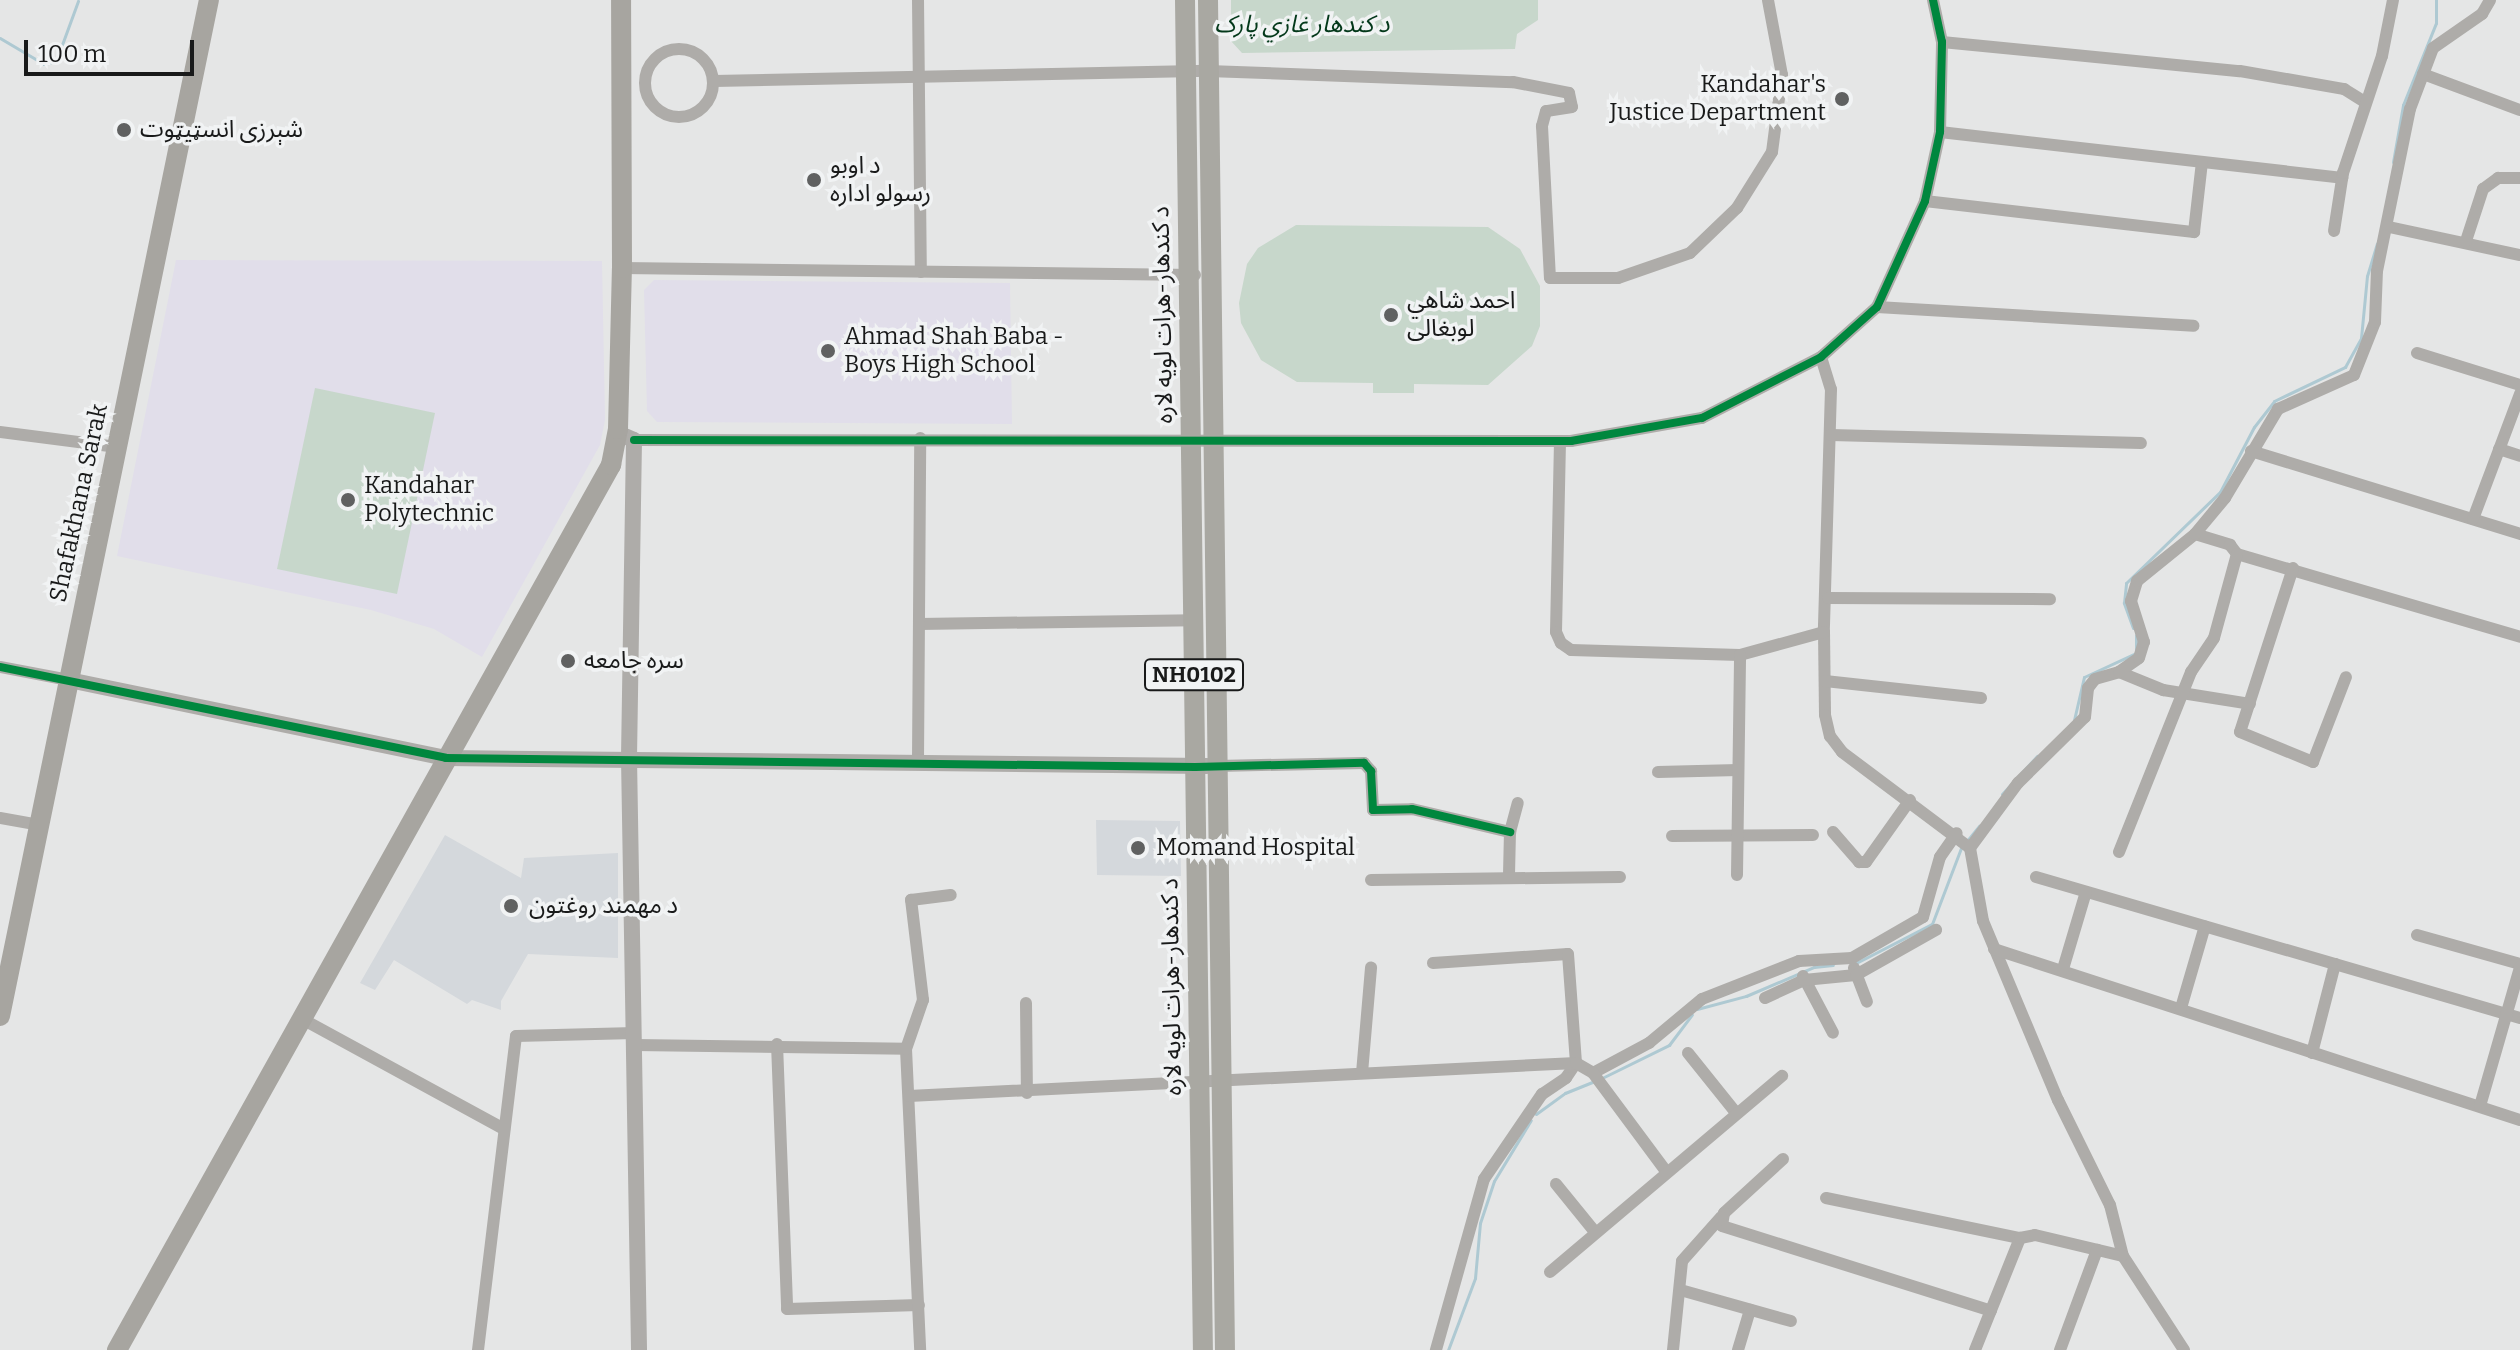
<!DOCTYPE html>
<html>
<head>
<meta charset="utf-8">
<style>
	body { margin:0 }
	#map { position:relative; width:2520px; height:1350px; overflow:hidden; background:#e5e6e6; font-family:Bitter,"Noto Sans Arabic",serif }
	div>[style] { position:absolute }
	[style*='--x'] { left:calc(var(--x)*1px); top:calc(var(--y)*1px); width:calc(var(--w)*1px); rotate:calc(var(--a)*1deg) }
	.built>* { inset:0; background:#d4d8dc }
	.education>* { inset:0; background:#e1deea }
	.green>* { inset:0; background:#c7d7cb }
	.stream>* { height:3px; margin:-1.5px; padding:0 1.5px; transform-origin:1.5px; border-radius:1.5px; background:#aec9d2 }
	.minor>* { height:12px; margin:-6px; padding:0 6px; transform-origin:6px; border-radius:6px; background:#aeaca9 }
	.minor>.ring { margin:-6px; padding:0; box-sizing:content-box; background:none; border:12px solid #aeaca9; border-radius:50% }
	.tertiary>* { height:16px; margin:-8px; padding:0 8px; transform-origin:8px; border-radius:8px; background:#aeaca9 }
	.primary>* { height:20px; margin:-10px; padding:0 10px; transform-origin:10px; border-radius:10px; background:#a7a5a0 }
	.trunk>* { height:20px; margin:-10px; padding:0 10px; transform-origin:10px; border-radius:10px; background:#a9a8a2 }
	.cycleway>* { height:8px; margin:-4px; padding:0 4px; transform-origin:4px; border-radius:4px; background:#00873e }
	.dots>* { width:22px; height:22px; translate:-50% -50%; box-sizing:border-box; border:4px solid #f1f3f4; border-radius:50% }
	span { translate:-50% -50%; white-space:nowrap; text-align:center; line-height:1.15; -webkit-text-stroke:7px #f1f3f4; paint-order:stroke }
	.shield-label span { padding:2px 6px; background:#f1f3f4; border:2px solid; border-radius:6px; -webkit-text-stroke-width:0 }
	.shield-label { font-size:22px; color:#191a1a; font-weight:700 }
	.park-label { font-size:24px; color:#03381a; font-style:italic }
	.poi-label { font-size:24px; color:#191a1a }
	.right { translate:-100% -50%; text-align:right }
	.left { translate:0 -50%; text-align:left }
	.street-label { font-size:24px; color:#191a1a }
	.scale { position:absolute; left:24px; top:40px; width:170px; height:36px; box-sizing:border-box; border:4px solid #191a1a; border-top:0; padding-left:10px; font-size:24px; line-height:28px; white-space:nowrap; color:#191a1a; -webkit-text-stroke:6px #f1f3f4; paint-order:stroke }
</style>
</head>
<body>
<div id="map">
	<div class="built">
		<i style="clip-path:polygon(1096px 820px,1180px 821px,1181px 876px,1097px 875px)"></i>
		<i style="clip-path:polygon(445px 835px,521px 878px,524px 858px,618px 853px,618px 958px,528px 954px,501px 1001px,501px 1010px,472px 1000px,467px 1004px,394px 960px,375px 990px,360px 983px)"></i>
	</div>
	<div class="education">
		<i style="clip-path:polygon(176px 260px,602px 261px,605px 420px,600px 445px,482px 657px,434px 629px,371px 610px,117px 556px)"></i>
		<i style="clip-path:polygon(654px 280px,1010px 283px,1012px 424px,657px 422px,647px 411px,644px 290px)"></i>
	</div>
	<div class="green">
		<i style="clip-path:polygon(1231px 0,1538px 0,1538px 20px,1517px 34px,1515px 49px,1242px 53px,1231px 41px)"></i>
		<i style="clip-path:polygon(1296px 225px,1488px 227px,1520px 249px,1540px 286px,1540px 326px,1532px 346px,1488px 385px,1414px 384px,1414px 393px,1373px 393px,1373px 383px,1297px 382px,1261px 360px,1241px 323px,1239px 303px,1247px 264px,1258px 248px)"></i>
		<i style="clip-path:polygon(315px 388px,435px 413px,397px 594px,277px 569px)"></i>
	</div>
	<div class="stream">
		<i style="--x:0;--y:38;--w:51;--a:30.6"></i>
		<i style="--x:44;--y:64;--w:12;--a:-14"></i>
		<i style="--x:56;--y:61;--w:64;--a:-69.9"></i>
		<i style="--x:2393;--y:162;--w:58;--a:-80"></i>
		<i style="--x:2403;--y:105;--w:88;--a:-68.1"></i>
		<i style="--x:2436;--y:23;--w:23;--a:-90"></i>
		<i style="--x:2133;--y:628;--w:27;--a:-110"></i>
		<i style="--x:2124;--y:603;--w:20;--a:-84"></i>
		<i style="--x:2126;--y:583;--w:131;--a:-44.1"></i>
		<i style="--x:2220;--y:492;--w:73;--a:-62.4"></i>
		<i style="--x:2254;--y:427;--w:33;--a:-52"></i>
		<i style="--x:2274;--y:401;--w:79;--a:-25.6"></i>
		<i style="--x:2345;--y:367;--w:33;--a:-61"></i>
		<i style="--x:2361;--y:338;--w:62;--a:-84.5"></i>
		<i style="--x:2367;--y:276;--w:34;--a:-73"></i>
		<i style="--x:2074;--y:720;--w:44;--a:-76.9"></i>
		<i style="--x:2084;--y:677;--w:57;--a:-24.8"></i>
		<i style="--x:2136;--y:653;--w:18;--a:-90"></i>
		<i style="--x:2002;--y:794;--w:52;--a:-47.4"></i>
		<i style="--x:1966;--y:842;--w:21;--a:-51"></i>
		<i style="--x:1856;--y:963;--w:85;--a:-27.2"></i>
		<i style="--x:1932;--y:924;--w:81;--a:-69.1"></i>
		<i style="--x:1697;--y:1009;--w:51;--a:-14.9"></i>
		<i style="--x:1746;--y:996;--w:74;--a:-23.1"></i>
		<i style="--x:1814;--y:967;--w:19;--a:-6"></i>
		<i style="--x:1602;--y:1078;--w:75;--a:-26.2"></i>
		<i style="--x:1669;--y:1045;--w:38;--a:-53"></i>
		<i style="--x:1536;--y:1114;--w:36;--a:-36"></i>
		<i style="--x:1565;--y:1093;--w:32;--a:-22"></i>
		<i style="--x:1448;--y:1350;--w:77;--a:-69.4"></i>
		<i style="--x:1475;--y:1278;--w:55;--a:-84.8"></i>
		<i style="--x:1480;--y:1223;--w:44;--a:-71.6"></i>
		<i style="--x:1494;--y:1181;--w:71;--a:-58.8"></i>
	</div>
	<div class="minor">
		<i style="--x:918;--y:0;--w:272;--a:89.4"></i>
		<i style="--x:1942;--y:42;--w:299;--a:5.6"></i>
		<i style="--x:2240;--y:71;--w:106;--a:9.8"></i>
		<i style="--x:2344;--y:89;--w:22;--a:32"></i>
		<i class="ring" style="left:645px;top:49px;width:56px;height:56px"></i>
		<i style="--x:2423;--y:74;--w:103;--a:20.4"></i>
		<i style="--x:714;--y:81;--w:494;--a:-1.2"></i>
		<i style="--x:1208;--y:71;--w:305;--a:2.1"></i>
		<i style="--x:1513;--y:82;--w:57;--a:11.1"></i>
		<i style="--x:1569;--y:93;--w:14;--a:78"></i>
		<i style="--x:1572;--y:107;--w:26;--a:171"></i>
		<i style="--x:1546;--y:111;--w:16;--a:105"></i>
		<i style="--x:1542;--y:126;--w:152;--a:87"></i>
		<i style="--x:1550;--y:278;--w:68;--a:0"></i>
		<i style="--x:1618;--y:278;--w:76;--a:-19.1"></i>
		<i style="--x:1690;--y:253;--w:65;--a:-43.8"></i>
		<i style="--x:1737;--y:208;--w:66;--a:-58"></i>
		<i style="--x:1772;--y:152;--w:78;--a:-82.6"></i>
		<i style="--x:1782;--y:75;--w:76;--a:-100.6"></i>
		<i style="--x:1940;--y:132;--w:405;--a:6.5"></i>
		<i style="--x:1925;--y:201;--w:271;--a:6.6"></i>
		<i style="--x:2194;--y:232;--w:70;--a:-83.5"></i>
		<i style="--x:2389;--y:227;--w:134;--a:12.1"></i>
		<i style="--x:2334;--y:231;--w:59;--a:-81.2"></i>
		<i style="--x:2343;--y:173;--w:123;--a:-71.6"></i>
		<i style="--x:2382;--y:56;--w:57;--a:-78.9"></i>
		<i style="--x:2466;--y:241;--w:55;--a:-71.9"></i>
		<i style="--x:2483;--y:189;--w:19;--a:-36"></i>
		<i style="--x:2498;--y:178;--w:22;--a:0"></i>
		<i style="--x:622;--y:268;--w:573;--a:0.7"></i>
		<i style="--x:1877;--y:307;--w:317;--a:3.4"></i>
		<i style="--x:2417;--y:353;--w:108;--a:17.3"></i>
		<i style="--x:1821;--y:357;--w:34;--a:73"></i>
		<i style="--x:1831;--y:389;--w:243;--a:91.7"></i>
		<i style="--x:1824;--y:632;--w:83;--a:89.3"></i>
		<i style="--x:1825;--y:715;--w:22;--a:77"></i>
		<i style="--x:1830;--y:736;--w:20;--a:53"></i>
		<i style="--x:1842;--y:752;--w:160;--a:36.9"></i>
		<i style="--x:1970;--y:848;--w:74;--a:79.9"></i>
		<i style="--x:1983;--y:921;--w:194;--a:67.3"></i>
		<i style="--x:2058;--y:1100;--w:117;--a:63.7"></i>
		<i style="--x:2110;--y:1205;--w:53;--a:75.7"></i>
		<i style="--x:2123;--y:1256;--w:112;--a:57"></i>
		<i style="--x:0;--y:432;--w:118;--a:7.3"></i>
		<i style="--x:1831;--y:435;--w:310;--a:1.5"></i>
		<i style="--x:634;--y:440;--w:937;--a:0.06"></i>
		<i style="--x:1571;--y:441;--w:133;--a:-10"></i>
		<i style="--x:1702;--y:418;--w:134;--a:-27.1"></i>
		<i style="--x:1821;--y:357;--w:75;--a:-41.8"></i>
		<i style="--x:1877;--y:307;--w:116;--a:-65.6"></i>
		<i style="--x:1925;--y:201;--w:71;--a:-77.7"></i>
		<i style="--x:1940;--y:132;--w:90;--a:-88.7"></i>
		<i style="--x:1942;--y:42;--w:43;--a:-102.1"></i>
		<i style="--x:1560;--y:441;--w:191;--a:91.2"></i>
		<i style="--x:1556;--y:632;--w:12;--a:66"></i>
		<i style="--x:1561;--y:643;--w:12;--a:35"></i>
		<i style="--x:1571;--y:650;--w:169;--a:1.7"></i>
		<i style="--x:1740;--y:655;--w:87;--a:-15.3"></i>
		<i style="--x:2499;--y:449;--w:22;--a:18"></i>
		<i style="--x:2251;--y:451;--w:282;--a:17.1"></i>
		<i style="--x:2473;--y:519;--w:134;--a:-69.4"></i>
		<i style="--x:2195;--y:534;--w:37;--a:17"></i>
		<i style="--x:2230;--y:545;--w:11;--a:52"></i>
		<i style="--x:2237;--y:554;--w:295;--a:16.3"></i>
		<i style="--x:2293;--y:568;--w:172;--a:107.9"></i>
		<i style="--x:2240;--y:732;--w:79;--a:22.3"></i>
		<i style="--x:2313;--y:762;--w:91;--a:-68.8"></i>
		<i style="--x:1828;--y:598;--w:222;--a:0.3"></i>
		<i style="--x:919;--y:624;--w:274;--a:-0.8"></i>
		<i style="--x:0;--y:667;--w:70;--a:10.7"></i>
		<i style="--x:2119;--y:672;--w:48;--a:22.2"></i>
		<i style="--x:2163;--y:690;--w:88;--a:9.1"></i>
		<i style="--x:1825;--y:681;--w:157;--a:6.2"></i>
		<i style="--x:918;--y:760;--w:322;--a:-89.6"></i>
		<i style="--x:1217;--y:766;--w:147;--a:-1.2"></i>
		<i style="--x:1364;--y:763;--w:11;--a:49"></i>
		<i style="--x:1371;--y:771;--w:39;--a:87"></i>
		<i style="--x:1373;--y:810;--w:39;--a:-1"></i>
		<i style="--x:1412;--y:809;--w:101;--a:13.2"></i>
		<i style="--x:1658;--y:772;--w:80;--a:-1.4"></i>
		<i style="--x:0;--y:818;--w:41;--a:9.9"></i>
		<i style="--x:1833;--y:832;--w:40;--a:49"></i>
		<i style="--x:1859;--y:862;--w:7;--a:0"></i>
		<i style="--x:1866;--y:862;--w:76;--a:-54.6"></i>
		<i style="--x:1672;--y:836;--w:141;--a:-0.4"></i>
		<i style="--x:1970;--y:848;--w:81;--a:-53.6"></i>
		<i style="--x:2018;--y:783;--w:94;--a:-44.6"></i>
		<i style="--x:2085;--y:717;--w:29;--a:-84"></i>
		<i style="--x:2088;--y:688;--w:11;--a:-52"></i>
		<i style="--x:2095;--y:679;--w:25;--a:-16"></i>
		<i style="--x:2119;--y:672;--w:24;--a:-35"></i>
		<i style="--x:2139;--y:658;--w:17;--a:-73"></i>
		<i style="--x:2144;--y:642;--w:43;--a:-107.6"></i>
		<i style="--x:2131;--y:601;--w:21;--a:-73"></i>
		<i style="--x:2137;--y:581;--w:75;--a:-39"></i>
		<i style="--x:2195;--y:534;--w:47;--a:-50.2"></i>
		<i style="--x:2225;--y:498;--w:104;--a:-59.2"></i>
		<i style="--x:2278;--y:409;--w:83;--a:-24.1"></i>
		<i style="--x:2354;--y:375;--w:57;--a:-68.4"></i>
		<i style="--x:2375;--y:322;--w:51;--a:-87.8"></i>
		<i style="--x:2377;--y:271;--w:165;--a:-78.5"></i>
		<i style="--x:2410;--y:109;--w:65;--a:-69.3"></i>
		<i style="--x:2433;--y:48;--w:60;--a:-34.8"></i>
		<i style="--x:2482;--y:14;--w:16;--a:-60"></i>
		<i style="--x:2119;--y:852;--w:194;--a:-68.2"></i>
		<i style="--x:2191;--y:672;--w:41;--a:-55.9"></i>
		<i style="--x:2214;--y:638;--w:87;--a:-74.7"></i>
		<i style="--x:1509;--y:875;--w:43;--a:-88.7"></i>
		<i style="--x:1510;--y:832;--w:30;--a:-75"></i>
		<i style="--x:1737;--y:875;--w:220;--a:-89.2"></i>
		<i style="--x:2036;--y:877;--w:504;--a:16.24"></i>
		<i style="--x:1371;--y:880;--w:249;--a:-0.7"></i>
		<i style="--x:2417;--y:935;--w:107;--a:15.7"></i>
		<i style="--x:1994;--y:949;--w:553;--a:18.01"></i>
		<i style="--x:1433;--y:963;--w:135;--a:-3.8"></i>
		<i style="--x:1568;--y:954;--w:109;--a:85.8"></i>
		<i style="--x:1576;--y:1063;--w:18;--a:124"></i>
		<i style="--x:1566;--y:1078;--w:29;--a:146"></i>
		<i style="--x:1542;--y:1094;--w:103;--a:124.3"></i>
		<i style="--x:1484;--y:1179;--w:178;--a:105.7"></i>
		<i style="--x:1854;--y:968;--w:36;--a:69"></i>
		<i style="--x:2063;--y:969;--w:80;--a:-73.4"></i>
		<i style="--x:1803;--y:976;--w:64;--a:62.2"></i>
		<i style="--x:1765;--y:998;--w:43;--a:-24.8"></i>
		<i style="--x:1804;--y:980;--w:52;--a:-5.5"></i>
		<i style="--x:1856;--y:975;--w:92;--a:-29.4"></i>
		<i style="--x:1026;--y:1003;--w:90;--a:89.4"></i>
		<i style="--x:2181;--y:1008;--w:85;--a:-73.7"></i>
		<i style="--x:304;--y:1020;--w:228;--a:28.6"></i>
		<i style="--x:777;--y:1044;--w:265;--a:87.8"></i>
		<i style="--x:787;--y:1309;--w:132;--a:-1.7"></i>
		<i style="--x:635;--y:1045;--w:271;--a:0.8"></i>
		<i style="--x:906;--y:1049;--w:301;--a:87.3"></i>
		<i style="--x:906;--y:1049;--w:52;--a:-70.9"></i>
		<i style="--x:923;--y:1000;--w:101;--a:-96.8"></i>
		<i style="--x:911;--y:900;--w:40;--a:-7.1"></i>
		<i style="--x:1688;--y:1053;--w:77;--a:51.3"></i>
		<i style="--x:2312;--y:1053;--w:92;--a:-75.5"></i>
		<i style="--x:1362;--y:1073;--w:106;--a:-85.1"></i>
		<i style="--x:1593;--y:1073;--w:64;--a:-28.2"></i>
		<i style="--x:1649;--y:1043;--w:69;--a:-39.7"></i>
		<i style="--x:1702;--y:999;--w:104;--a:-21.4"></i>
		<i style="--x:1799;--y:961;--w:53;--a:-3.2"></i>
		<i style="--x:1852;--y:958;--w:82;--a:-30"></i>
		<i style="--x:1923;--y:917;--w:62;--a:-74.2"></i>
		<i style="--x:1940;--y:857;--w:29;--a:-55"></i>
		<i style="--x:909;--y:1096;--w:668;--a:-2.83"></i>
		<i style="--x:1576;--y:1063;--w:20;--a:30"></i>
		<i style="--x:1593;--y:1073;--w:121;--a:53.4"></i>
		<i style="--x:2480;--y:1106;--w:145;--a:-73.9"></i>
		<i style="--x:1783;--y:1159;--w:80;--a:137.5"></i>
		<i style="--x:1724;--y:1213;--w:13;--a:99"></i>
		<i style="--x:1722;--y:1226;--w:282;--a:17.5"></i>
		<i style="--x:1556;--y:1184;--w:62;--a:50.9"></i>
		<i style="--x:1826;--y:1198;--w:198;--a:11.7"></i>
		<i style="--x:1550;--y:1272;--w:304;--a:-40.2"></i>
		<i style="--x:1684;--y:1291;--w:111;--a:15.7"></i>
		<i style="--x:478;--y:1350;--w:316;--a:-83.1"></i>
		<i style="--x:516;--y:1036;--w:119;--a:-1.4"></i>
		<i style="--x:1673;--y:1350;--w:89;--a:-84.2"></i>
		<i style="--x:1682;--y:1261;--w:59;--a:-48.4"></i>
		<i style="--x:1738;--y:1350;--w:42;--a:-73.3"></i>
		<i style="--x:1975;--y:1350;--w:121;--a:-68.1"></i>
		<i style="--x:2020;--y:1238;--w:15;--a:-11"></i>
		<i style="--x:2035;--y:1235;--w:90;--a:13.4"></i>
		<i style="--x:2060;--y:1350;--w:107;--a:-69.7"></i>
	</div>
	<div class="tertiary">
		<i style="--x:618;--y:433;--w:17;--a:24"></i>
		<i style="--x:634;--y:440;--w:318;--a:90.9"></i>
		<i style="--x:629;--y:758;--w:592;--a:89.03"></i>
		<i style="--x:69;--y:680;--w:385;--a:11.7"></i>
		<i style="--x:446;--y:758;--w:761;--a:0.6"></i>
	</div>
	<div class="primary">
		<i style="--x:0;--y:1016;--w:1037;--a:-78.38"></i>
		<i style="--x:117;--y:1350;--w:1014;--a:-60.83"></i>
		<i style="--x:611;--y:465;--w:37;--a:-79"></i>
		<i style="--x:618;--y:429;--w:161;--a:-88.6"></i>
		<i style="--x:622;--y:268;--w:268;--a:-90.2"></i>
	</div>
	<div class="trunk">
		<i style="--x:1185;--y:0;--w:1350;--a:89.24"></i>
		<i style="--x:1208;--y:0;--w:1350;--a:89.28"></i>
	</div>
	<div class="cycleway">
		<i style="--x:634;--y:440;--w:937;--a:0.06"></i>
		<i style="--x:1571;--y:441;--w:133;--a:-10"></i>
		<i style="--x:1702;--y:418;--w:134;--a:-27.1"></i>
		<i style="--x:1821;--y:357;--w:75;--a:-41.8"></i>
		<i style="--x:1877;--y:307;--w:116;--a:-65.6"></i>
		<i style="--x:1925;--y:201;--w:71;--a:-77.7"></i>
		<i style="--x:1940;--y:132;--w:90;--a:-88.7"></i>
		<i style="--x:1942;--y:42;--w:43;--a:-102.1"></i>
		<i style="--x:0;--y:667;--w:455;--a:11.5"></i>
		<i style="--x:446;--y:758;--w:749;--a:0.69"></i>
		<i style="--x:1195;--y:767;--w:169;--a:-1.4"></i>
		<i style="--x:1364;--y:763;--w:11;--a:49"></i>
		<i style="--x:1371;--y:771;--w:39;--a:87"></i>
		<i style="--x:1373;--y:810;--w:39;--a:-1"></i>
		<i style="--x:1412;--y:809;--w:101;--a:13.2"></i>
	</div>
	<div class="dots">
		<i style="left:1842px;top:99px;background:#606161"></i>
		<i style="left:124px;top:130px;background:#606161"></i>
		<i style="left:814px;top:180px;background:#606161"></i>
		<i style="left:1391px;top:315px;background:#606161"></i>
		<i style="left:828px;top:351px;background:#606161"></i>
		<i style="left:348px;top:500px;background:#606161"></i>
		<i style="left:568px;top:661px;background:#606161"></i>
		<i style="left:1138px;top:848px;background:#606161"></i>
		<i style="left:511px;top:906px;background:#606161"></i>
	</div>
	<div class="shield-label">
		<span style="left:1194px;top:675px">NH0102</span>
	</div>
	<div class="park-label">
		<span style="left:1302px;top:25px">د کندهار غازي پارک</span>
	</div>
	<div class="poi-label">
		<span class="right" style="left:1826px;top:99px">Kandahar's<br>Justice Department</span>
		<span class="left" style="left:140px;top:130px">شېرزی انسټيټوت</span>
		<span class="left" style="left:830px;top:180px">د اوبو<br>رسولو اداره</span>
		<span class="left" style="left:1407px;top:315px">احمد شاهي<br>لوبغالی</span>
		<span class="left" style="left:844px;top:351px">Ahmad Shah Baba -<br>Boys High School</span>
		<span class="left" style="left:364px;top:500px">Kandahar<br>Polytechnic</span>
		<span class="left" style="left:584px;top:661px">سره جامعه</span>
		<span class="left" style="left:1156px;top:848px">Momand Hospital</span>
		<span class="left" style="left:529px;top:906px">د مهمند روغتون</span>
	</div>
	<div class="street-label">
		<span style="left:1163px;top:315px;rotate:-91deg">د کندهار-هرات لويه لاره</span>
		<span style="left:79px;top:503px;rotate:-78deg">Shafakhana Sarak</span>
		<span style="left:1172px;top:987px;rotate:-91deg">د کندهار-هرات لويه لاره</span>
	</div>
	<div class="scale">100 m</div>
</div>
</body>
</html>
